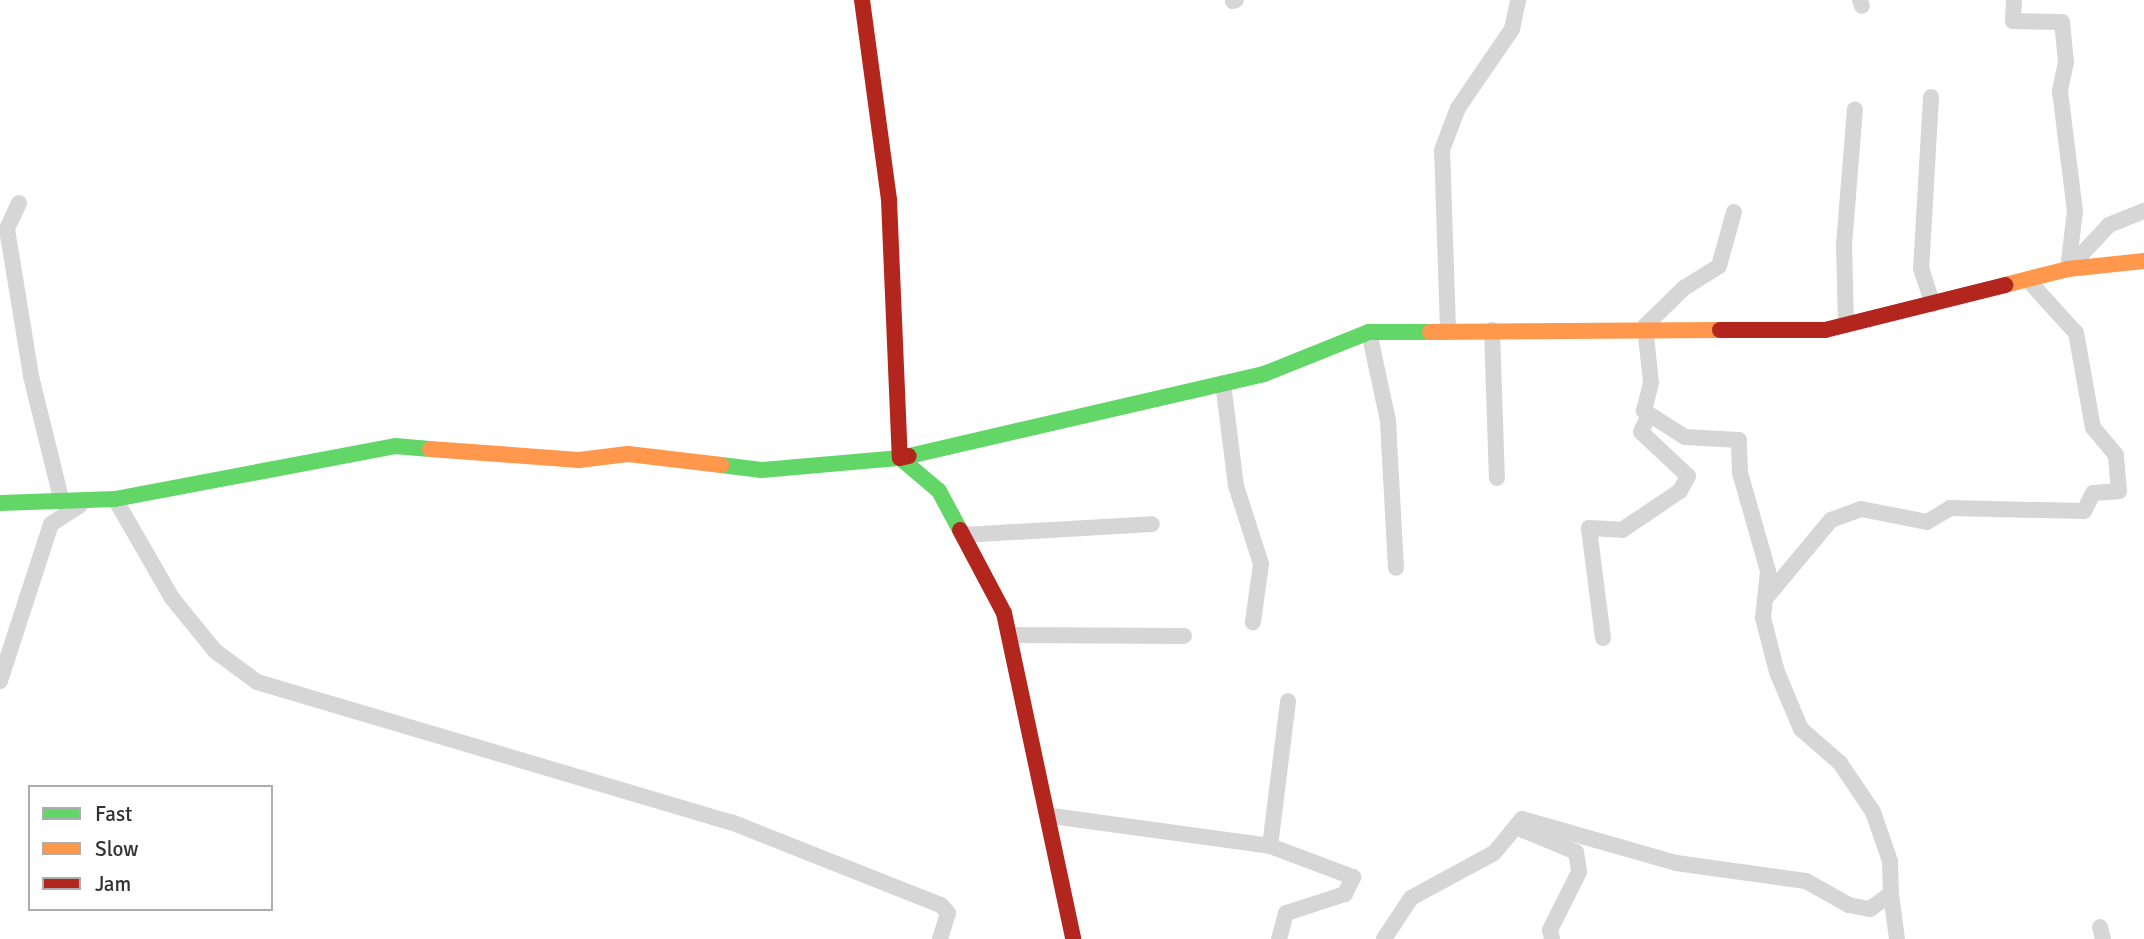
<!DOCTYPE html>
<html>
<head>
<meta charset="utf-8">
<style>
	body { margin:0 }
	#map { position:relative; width:2144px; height:939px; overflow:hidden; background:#fff; font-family:Signika,sans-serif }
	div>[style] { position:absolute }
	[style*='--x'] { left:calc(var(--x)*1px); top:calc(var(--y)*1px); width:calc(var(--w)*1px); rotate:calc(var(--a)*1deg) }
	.street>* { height:16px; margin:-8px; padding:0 8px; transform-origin:8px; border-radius:8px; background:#d6d6d6 }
	.fast>* { height:16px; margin:-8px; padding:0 8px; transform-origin:8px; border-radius:8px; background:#63d668 }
	.slow>* { height:16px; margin:-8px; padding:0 8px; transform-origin:8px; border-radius:8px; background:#ff974d }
	.jam>* { height:16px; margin:-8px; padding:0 8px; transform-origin:8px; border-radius:8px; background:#b3261e }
	span { translate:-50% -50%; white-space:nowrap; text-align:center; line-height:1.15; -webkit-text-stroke:7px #fff; paint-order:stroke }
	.legend { position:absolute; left:28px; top:785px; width:245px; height:126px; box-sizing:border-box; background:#fff; border:2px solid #adadad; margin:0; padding:9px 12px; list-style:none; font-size:21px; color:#323232 }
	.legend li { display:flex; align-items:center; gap:14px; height:35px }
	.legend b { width:35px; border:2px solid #adadad }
</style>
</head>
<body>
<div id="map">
	<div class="street">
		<i style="--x:1860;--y:0;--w:6;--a:72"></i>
		<i style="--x:2014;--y:0;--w:21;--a:93"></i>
		<i style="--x:2013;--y:21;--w:49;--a:1.2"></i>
		<i style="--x:2062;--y:22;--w:40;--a:84.3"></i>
		<i style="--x:2066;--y:62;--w:30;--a:102"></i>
		<i style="--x:2060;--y:91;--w:121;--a:82.9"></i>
		<i style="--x:2075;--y:211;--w:58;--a:96.9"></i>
		<i style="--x:1233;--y:1;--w:3;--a:-18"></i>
		<i style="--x:1931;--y:97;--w:171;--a:93.3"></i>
		<i style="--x:1921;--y:268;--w:38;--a:72"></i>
		<i style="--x:19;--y:203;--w:29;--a:115"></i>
		<i style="--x:7;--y:229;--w:149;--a:80.7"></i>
		<i style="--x:31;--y:376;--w:130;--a:76.2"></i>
		<i style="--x:2068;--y:269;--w:60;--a:-47"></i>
		<i style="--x:2109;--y:225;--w:38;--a:-22"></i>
		<i style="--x:1846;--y:325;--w:80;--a:-91.4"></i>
		<i style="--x:1844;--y:245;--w:136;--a:-85.4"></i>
		<i style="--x:1448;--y:329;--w:179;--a:-91.9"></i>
		<i style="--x:1442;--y:150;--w:45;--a:-69.1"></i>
		<i style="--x:1458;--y:108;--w:96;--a:-55.6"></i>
		<i style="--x:1512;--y:29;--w:30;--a:-78"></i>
		<i style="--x:1492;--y:330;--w:148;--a:88.1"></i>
		<i style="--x:1369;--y:332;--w:91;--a:77.9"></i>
		<i style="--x:1388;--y:421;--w:147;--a:86.9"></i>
		<i style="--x:1223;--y:383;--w:104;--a:82.8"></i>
		<i style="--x:1236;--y:486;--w:82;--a:72.2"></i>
		<i style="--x:1261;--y:564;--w:59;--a:97.9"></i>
		<i style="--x:115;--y:499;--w:114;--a:60.1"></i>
		<i style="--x:172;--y:598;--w:68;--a:50.9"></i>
		<i style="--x:215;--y:651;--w:52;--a:36.4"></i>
		<i style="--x:257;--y:682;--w:494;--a:16.5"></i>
		<i style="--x:731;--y:822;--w:226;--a:21.6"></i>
		<i style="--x:941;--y:905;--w:11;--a:49"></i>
		<i style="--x:948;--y:913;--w:27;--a:107"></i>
		<i style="--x:963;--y:535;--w:189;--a:-3.3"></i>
		<i style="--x:1765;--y:599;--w:103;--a:-50.1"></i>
		<i style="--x:1831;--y:520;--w:32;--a:-20"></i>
		<i style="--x:1861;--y:509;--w:67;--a:11.1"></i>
		<i style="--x:1927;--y:522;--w:27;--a:-31"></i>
		<i style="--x:1950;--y:508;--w:134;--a:1.3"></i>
		<i style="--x:2084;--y:511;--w:20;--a:-63"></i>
		<i style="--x:2093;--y:493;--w:26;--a:-4"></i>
		<i style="--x:2119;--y:491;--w:36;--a:-95"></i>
		<i style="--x:2116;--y:455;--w:35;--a:-130"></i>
		<i style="--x:2093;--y:428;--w:97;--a:-100.1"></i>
		<i style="--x:2076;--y:333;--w:72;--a:-132.2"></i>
		<i style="--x:1010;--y:635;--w:174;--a:0.3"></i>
		<i style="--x:1603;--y:638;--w:111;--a:-97.3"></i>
		<i style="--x:1589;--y:528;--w:33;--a:3"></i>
		<i style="--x:1622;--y:530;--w:70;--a:-33.9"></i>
		<i style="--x:1680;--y:491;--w:17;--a:-62"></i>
		<i style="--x:1688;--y:476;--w:64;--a:-136.9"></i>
		<i style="--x:1641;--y:432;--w:19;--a:-65"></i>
		<i style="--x:0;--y:681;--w:165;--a:-72"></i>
		<i style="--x:51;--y:524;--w:35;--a:-33"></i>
		<i style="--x:1052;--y:816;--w:220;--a:7.8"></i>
		<i style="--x:1270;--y:846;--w:89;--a:20.5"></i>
		<i style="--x:1353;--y:877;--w:19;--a:115"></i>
		<i style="--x:1345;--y:894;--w:62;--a:162.1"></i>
		<i style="--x:1286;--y:913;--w:27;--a:105"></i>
		<i style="--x:1523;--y:830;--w:57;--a:22.5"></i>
		<i style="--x:1576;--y:852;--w:20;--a:81"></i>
		<i style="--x:1579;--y:872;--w:65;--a:116.6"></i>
		<i style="--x:1550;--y:930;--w:9;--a:77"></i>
		<i style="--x:1270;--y:846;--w:146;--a:-82.9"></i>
		<i style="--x:1891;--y:894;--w:45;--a:82.4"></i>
		<i style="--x:2100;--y:927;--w:12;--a:76"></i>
		<i style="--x:1384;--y:939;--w:49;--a:-56.6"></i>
		<i style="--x:1411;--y:898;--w:94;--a:-28.5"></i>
		<i style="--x:1494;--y:853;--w:44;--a:-50.5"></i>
		<i style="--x:1522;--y:819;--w:160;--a:15.9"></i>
		<i style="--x:1676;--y:863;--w:131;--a:7.9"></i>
		<i style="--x:1806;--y:881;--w:49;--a:29.2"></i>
		<i style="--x:1849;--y:905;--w:21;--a:11"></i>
		<i style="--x:1870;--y:909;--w:26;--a:-36"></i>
		<i style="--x:1891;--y:894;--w:33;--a:-92"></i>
		<i style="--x:1890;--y:861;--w:52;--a:-109.1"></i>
		<i style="--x:1873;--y:812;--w:59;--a:-124"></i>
		<i style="--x:1840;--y:763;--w:52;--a:-138.9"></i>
		<i style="--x:1801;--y:729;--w:62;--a:-112.8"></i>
		<i style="--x:1777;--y:672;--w:56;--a:-104.5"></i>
		<i style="--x:1763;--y:618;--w:47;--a:-83.9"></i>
		<i style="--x:1768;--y:571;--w:102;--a:-105.9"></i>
		<i style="--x:1740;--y:473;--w:33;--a:-92"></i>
		<i style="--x:1739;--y:440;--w:54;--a:-176.8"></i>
		<i style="--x:1685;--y:437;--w:49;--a:-147.6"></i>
		<i style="--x:1644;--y:411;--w:29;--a:-76"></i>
		<i style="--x:1651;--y:383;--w:57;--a:-96"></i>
		<i style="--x:1645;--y:326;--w:54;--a:-44.3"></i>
		<i style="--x:1684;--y:288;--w:41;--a:-32.2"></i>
		<i style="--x:1719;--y:266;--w:56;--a:-74.5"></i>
	</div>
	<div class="fast">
		<i style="--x:909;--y:456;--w:364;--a:-13"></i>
		<i style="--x:1264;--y:374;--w:113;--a:-21.8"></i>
		<i style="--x:1369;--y:332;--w:61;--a:0"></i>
		<i style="--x:721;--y:465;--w:41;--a:7"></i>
		<i style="--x:762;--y:470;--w:139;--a:-5"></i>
		<i style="--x:900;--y:458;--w:51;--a:40.2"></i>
		<i style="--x:939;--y:491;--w:44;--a:61.7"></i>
		<i style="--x:0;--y:503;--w:115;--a:-2"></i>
		<i style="--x:115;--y:499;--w:285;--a:-10.7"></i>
		<i style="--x:395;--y:446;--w:35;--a:5"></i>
	</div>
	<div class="slow">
		<i style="--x:2005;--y:285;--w:65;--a:-14.3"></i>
		<i style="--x:2068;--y:269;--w:76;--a:-6"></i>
		<i style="--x:1430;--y:332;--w:290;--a:-0.4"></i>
		<i style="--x:430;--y:449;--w:149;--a:4.2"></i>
		<i style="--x:579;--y:460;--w:49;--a:-7"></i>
		<i style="--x:628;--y:454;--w:94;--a:6.7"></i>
	</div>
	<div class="jam">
		<i style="--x:862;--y:0;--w:202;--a:82.3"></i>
		<i style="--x:889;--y:200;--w:258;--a:87.6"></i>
		<i style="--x:900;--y:458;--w:9;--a:-13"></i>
		<i style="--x:1720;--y:330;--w:105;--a:0"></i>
		<i style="--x:1825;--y:330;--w:186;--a:-14"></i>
		<i style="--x:960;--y:530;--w:94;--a:62.1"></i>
		<i style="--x:1004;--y:613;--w:333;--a:78"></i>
	</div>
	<ul class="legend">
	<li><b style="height:9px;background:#63d668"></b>Fast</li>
	<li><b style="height:9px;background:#ff974d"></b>Slow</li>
	<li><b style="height:9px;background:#b3261e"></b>Jam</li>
	</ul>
</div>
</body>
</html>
